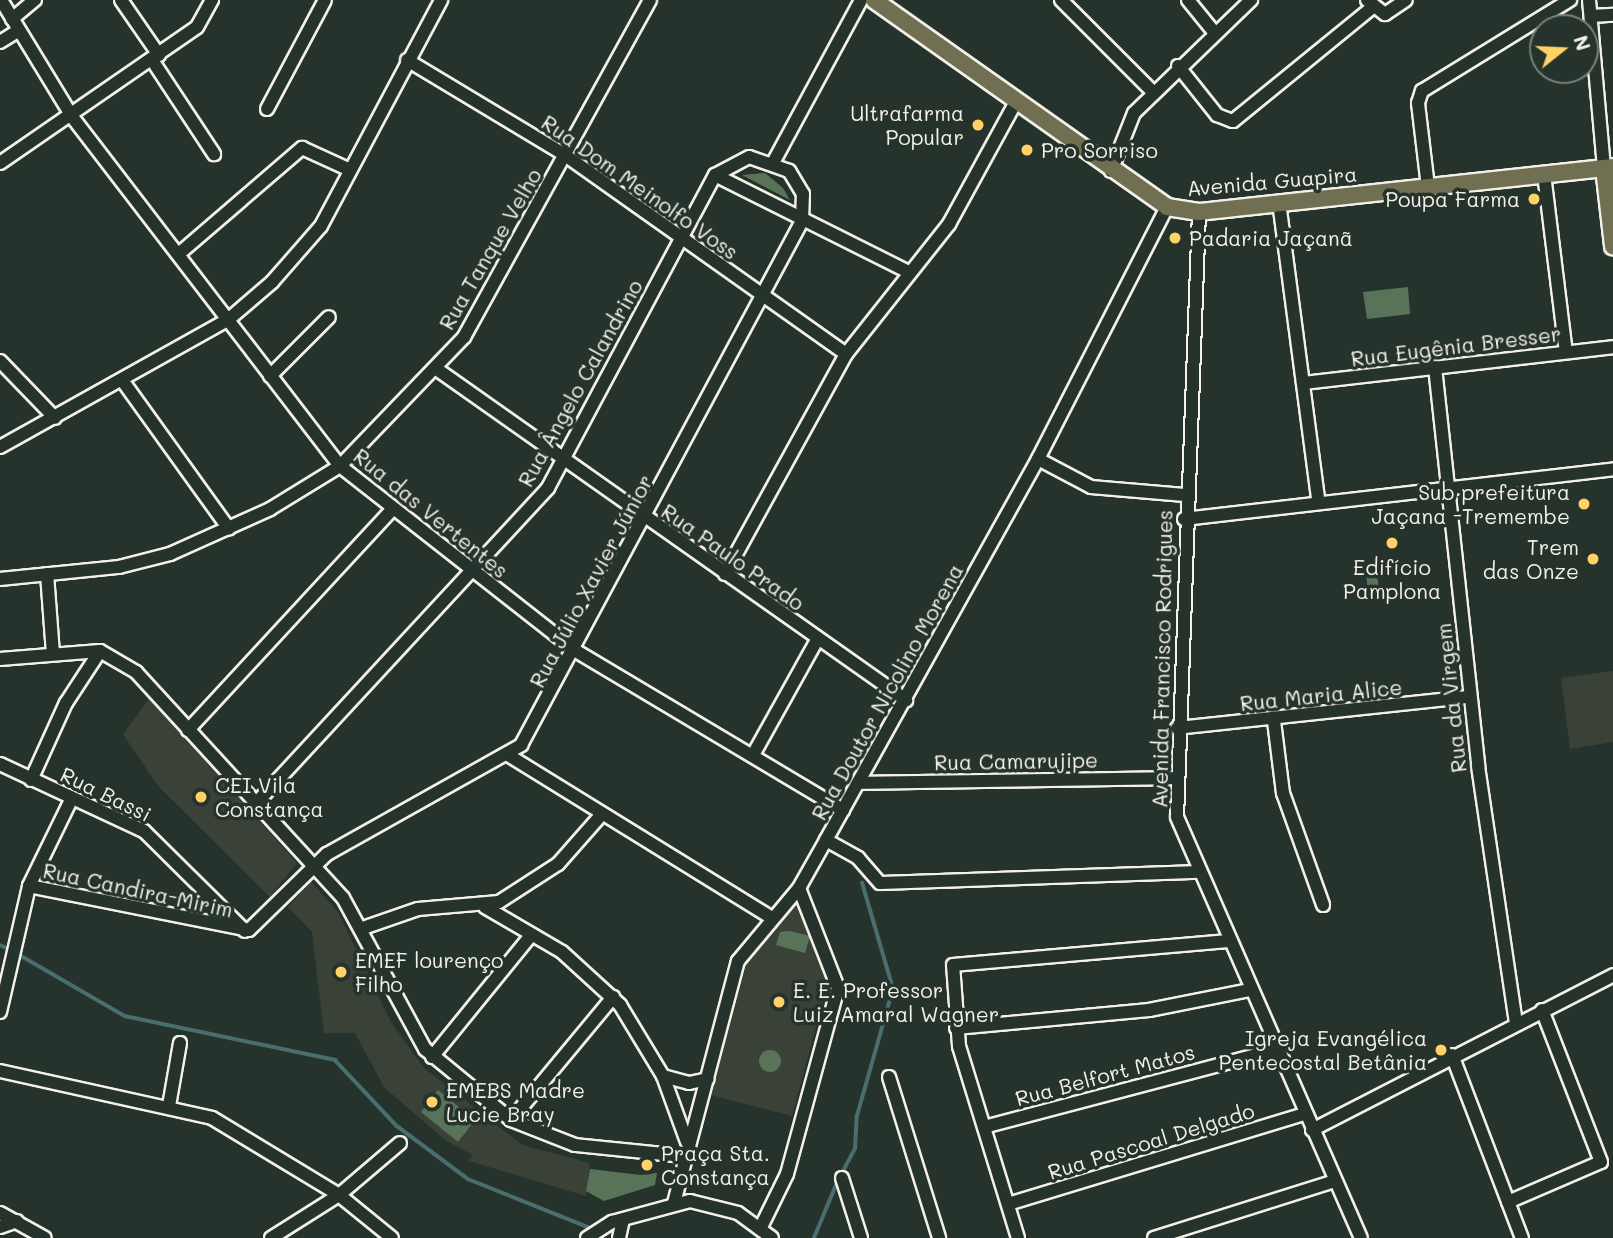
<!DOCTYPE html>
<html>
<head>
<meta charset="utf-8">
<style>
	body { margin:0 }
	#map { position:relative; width:1613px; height:1238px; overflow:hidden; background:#26332d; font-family:Mali,sans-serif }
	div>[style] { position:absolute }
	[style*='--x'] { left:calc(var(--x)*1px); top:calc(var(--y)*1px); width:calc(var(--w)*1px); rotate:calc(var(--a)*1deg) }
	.built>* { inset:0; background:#3a4238 }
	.green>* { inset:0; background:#597359 }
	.round { border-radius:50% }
	.stream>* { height:3.5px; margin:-1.75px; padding:0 1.75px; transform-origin:1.75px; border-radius:1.75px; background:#4a6e6f }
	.roads { filter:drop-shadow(2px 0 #f4f1e8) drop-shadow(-2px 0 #f4f1e8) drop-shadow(0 2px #f4f1e8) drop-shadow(0 -2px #f4f1e8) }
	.minor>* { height:12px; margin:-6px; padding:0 6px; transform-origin:6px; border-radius:6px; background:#26332d }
	.major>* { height:16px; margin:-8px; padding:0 8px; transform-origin:8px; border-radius:8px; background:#716f52 }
	.dots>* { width:19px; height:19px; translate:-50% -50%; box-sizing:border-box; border:4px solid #26332d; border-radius:50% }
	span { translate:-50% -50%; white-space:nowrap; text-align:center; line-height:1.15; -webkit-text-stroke:7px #26332d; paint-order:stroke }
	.poi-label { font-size:21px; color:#f4f1e8 }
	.right { translate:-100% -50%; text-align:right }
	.left { translate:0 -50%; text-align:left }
	.street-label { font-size:21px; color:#f4f1e8 }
	.north { position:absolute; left:1529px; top:14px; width:70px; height:70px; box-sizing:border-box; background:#26332d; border:2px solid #787f78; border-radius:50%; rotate:72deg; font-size:19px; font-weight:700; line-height:28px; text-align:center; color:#f4f1e8 }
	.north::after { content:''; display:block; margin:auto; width:24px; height:32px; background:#ffd166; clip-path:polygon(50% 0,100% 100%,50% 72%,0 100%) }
</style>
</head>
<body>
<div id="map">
	<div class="built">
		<i style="clip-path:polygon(1613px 671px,1613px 742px,1570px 749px,1561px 678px)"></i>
		<i style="clip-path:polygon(149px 699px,297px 863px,270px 897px,158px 786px,123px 734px)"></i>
		<i style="clip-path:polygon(311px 882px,338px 912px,391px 1022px,423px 1067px,522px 1145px,590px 1163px,586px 1196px,469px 1161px,473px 1155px,445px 1140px,384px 1087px,355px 1033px,324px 1033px,312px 932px,288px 907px)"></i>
		<i style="clip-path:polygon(797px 904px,829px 979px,792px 1116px,711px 1095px,748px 958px)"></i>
	</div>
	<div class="green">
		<i style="clip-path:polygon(765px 173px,783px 188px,790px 200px,742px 175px)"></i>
		<i style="clip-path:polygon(1408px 287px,1410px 314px,1367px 319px,1363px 292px)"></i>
		<i style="clip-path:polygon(1377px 572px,1380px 600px,1369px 601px,1366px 573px)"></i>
		<i style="clip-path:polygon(790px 931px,810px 936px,805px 953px,776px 945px,780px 932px)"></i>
		<i class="round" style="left:759px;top:1050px;width:22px;height:22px"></i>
		<i style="clip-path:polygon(438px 1090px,475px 1120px,458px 1142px,421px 1112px)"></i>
		<i style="clip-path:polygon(590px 1169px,641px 1175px,657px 1173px,655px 1185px,604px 1201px,586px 1191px)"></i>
	</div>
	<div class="stream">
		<i style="--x:0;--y:945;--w:12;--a:24"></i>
		<i style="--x:18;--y:954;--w:124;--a:30.1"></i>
		<i style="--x:125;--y:1016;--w:215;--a:11.8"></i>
		<i style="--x:335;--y:1060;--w:91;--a:46.8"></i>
		<i style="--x:397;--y:1126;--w:89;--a:36.7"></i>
		<i style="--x:468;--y:1179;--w:135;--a:21.8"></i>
		<i style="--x:842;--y:1173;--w:27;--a:-62"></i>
		<i style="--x:855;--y:1149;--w:33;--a:-87"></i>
		<i style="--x:857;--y:1116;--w:132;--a:-74.2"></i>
		<i style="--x:893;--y:989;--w:110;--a:-106.3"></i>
		<i style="--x:814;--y:1238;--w:63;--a:-67.5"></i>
	</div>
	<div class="roads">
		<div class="minor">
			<i style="--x:1;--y:0;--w:138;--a:58.6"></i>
			<i style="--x:73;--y:118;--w:439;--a:52.5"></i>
			<i style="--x:340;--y:466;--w:300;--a:38.1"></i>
			<i style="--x:576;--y:651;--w:311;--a:30.8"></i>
			<i style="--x:121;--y:0;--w:67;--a:55.4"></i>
			<i style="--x:1061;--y:0;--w:130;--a:45"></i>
			<i style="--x:1188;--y:0;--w:40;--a:51"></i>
			<i style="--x:1367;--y:0;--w:23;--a:38"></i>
			<i style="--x:1385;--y:14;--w:25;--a:-34"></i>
			<i style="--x:1589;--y:0;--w:169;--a:84.9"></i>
			<i style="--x:1591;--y:16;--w:22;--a:-3"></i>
			<i style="--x:12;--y:19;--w:30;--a:-40"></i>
			<i style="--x:0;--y:42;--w:22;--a:-32"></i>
			<i style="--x:152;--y:60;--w:113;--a:56.6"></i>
			<i style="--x:407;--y:60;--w:184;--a:31"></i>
			<i style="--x:565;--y:155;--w:344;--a:35.3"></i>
			<i style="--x:1178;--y:66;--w:63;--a:51.5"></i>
			<i style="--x:1217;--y:115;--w:17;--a:21"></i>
			<i style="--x:1233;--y:121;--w:181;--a:-39.2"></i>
			<i style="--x:267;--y:109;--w:123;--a:-62"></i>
			<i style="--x:774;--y:161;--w:183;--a:-61.6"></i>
			<i style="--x:0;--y:163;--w:239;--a:-34.6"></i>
			<i style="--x:197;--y:27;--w:31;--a:-61"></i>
			<i style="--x:1111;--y:171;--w:62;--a:-68.4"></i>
			<i style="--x:1134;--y:113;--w:163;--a:-44"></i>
			<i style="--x:1544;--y:174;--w:179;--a:83"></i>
			<i style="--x:715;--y:175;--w:217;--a:26.6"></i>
			<i style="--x:1428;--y:187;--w:85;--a:-96.8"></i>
			<i style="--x:1418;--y:103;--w:13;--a:-72"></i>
			<i style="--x:1422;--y:91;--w:174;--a:-31.6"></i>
			<i style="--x:1279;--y:202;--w:301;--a:82.5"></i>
			<i style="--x:1199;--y:212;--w:605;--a:92.08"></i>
			<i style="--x:1177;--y:817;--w:459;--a:66.4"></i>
			<i style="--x:181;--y:252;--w:160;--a:-40.7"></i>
			<i style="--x:302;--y:148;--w:53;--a:24.6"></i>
			<i style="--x:0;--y:361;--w:79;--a:46"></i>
			<i style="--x:1435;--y:367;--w:401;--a:83.8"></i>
			<i style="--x:1478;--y:766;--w:259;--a:81.6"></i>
			<i style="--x:438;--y:370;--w:573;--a:35.19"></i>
			<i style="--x:270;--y:376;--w:83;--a:-45"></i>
			<i style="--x:122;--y:380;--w:183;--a:54.3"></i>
			<i style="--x:1303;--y:383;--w:312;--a:-6.6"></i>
			<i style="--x:0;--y:447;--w:262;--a:-29.2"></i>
			<i style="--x:229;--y:319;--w:57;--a:-40.7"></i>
			<i style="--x:272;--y:282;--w:74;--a:-48.8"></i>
			<i style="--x:321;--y:226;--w:256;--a:-62"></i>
			<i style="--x:1038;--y:459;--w:60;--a:27.8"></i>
			<i style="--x:1091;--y:487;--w:94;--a:4.9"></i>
			<i style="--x:1184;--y:519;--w:432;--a:-6.6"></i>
			<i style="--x:47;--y:574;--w:80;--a:85.7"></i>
			<i style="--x:725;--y:574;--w:251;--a:-61.2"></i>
			<i style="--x:846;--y:354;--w:166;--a:-51.6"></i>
			<i style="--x:949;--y:224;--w:141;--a:-61.3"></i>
			<i style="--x:0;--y:579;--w:120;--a:-5.8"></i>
			<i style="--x:119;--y:567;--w:53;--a:-14.3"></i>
			<i style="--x:170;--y:554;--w:110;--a:-24.2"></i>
			<i style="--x:270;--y:509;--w:82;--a:-31.6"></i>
			<i style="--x:340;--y:466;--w:179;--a:-46.1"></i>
			<i style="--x:464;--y:337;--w:385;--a:-61.1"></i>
			<i style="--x:0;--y:659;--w:100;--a:-4.6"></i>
			<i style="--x:100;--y:651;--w:42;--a:30.3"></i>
			<i style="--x:136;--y:672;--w:306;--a:47.5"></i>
			<i style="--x:343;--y:898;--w:172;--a:61.5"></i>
			<i style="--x:425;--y:1049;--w:112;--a:39.5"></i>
			<i style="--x:511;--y:1120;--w:69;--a:21.3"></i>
			<i style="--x:575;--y:1145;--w:110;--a:5.8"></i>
			<i style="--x:1274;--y:721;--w:73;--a:82.9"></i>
			<i style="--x:1283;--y:793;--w:119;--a:70.3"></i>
			<i style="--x:1177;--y:728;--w:294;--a:-6.1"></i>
			<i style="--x:188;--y:730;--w:301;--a:-47.2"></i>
			<i style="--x:508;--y:755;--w:310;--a:31.7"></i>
			<i style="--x:753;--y:755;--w:132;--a:-60.9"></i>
			<i style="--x:0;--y:764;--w:159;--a:25"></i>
			<i style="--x:144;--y:831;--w:142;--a:44.7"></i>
			<i style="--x:31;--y:780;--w:85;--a:-65.6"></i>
			<i style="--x:66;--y:703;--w:62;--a:-56.8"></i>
			<i style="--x:858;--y:783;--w:317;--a:-0.9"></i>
			<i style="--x:826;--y:840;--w:37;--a:29"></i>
			<i style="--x:858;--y:858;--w:33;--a:49"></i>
			<i style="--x:880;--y:883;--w:320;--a:-2"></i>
			<i style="--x:29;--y:886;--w:224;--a:11.3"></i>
			<i style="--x:249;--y:930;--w:109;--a:-44.3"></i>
			<i style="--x:327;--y:854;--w:223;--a:-29.3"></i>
			<i style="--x:521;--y:745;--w:595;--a:-61.8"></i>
			<i style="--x:802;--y:221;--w:27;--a:-88"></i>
			<i style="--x:803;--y:194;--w:27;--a:-121"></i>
			<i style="--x:789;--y:171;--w:42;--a:-160.7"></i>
			<i style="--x:749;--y:157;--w:38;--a:152"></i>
			<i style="--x:715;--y:175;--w:355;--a:118.1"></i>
			<i style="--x:548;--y:488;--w:433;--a:132.8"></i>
			<i style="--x:485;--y:907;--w:89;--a:30.3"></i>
			<i style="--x:562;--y:952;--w:79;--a:42.4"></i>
			<i style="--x:620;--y:1005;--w:83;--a:58.8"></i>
			<i style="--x:663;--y:1076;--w:70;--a:70"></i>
			<i style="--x:363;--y:928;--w:58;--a:-19.1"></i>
			<i style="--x:418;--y:909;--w:81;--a:-4.9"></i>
			<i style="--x:499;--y:902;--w:70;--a:-32.8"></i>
			<i style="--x:558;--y:864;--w:65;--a:-48.7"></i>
			<i style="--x:0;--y:1012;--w:129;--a:-77"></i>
			<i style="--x:29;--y:886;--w:98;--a:-64"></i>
			<i style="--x:956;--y:1028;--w:194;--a:-5.3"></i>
			<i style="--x:1149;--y:1010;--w:102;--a:-11.3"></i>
			<i style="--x:1452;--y:1055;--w:196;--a:69.1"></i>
			<i style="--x:432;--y:1057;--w:157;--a:-50.9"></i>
			<i style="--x:0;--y:1071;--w:217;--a:12.5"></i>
			<i style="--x:212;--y:1118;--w:149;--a:31.2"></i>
			<i style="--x:339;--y:1195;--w:68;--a:39.1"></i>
			<i style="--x:663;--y:1076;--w:27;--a:15"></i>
			<i style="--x:689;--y:1083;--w:19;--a:-12"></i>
			<i style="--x:889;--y:1077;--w:169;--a:72.7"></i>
			<i style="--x:169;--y:1106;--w:64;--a:-80.1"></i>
			<i style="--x:511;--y:1120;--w:160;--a:-50.3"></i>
			<i style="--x:984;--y:1127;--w:302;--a:-14.8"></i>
			<i style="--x:1312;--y:1130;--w:339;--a:-27.2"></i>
			<i style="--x:842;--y:1178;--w:63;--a:72.4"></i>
			<i style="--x:1508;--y:1202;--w:101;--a:-23.3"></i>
			<i style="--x:1601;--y:1162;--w:163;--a:-111.2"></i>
			<i style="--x:674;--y:1203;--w:250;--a:-75.2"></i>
			<i style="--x:738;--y:961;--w:95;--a:-50.1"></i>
			<i style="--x:799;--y:888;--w:55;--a:-60.6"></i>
			<i style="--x:826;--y:840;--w:436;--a:-60.9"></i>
			<i style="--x:1038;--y:459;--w:283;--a:-62.9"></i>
			<i style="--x:1008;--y:1204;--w:310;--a:-16.9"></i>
			<i style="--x:0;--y:1213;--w:51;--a:29.1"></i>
			<i style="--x:0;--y:1227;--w:18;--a:-19"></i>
			<i style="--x:761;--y:1227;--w:59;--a:-63.9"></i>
			<i style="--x:787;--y:1174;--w:193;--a:-74.7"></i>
			<i style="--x:838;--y:988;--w:107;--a:-111.3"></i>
			<i style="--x:271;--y:1238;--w:80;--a:-32.3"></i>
			<i style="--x:339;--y:1195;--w:80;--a:-40.4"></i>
			<i style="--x:587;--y:1238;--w:30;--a:-33"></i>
			<i style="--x:612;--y:1222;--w:81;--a:-15.1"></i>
			<i style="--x:690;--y:1201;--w:49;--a:14"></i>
			<i style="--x:738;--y:1213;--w:42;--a:36.3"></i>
			<i style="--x:619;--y:1238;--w:19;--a:-78"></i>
			<i style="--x:1018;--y:1238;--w:201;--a:-107.1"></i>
			<i style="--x:959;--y:1046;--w:81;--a:-94.2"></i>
			<i style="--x:953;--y:965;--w:276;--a:-5"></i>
			<i style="--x:1154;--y:1238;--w:190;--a:-17.5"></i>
		</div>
		<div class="major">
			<i style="--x:874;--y:0;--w:359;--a:35.2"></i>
			<i style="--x:1167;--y:207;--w:32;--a:9"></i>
			<i style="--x:1199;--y:212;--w:416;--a:-6.2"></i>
			<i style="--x:1604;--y:168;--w:79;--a:83.4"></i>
		</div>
	</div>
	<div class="dots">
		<i style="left:978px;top:125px;background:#ffd166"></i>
		<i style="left:1027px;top:150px;background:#ffd166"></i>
		<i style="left:1534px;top:199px;background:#ffd166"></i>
		<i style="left:1175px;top:238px;background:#ffd166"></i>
		<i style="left:1584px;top:504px;background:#ffd166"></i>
		<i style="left:1392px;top:543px;background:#ffd166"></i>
		<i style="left:1593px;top:559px;background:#ffd166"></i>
		<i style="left:201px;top:797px;background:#ffd166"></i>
		<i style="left:341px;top:972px;background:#ffd166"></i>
		<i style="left:779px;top:1002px;background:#ffd166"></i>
		<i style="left:1441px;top:1050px;background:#ffd166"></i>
		<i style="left:432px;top:1102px;background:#ffd166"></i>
		<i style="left:647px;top:1165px;background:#ffd166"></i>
	</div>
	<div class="poi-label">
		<span class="right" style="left:964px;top:125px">Ultrafarma<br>Popular</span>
		<span class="left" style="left:1041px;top:150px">Pro Sorriso</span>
		<span class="right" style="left:1520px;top:199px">Poupa Farma</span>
		<span class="left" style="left:1189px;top:238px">Padaria Jaçanã</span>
		<span class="right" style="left:1570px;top:504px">Sub prefeitura<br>Jaçana -Tremembe</span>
		<span class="right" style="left:1579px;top:559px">Trem<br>das Onze</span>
		<span style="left:1392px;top:579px">Edifício<br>Pamplona</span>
		<span class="left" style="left:215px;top:797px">CEI Vila<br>Constança</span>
		<span class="left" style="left:355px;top:972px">EMEF lourenço<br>Filho</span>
		<span class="left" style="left:793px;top:1002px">E. E. Professor<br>Luiz Amaral Wagner</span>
		<span class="right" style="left:1427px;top:1050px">Igreja Evangélica<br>Pentecostal Betânia</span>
		<span class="left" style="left:446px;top:1102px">EMEBS Madre<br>Lucie Bray</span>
		<span class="left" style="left:661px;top:1165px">Praça Sta.<br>Constança</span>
	</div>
	<div class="street-label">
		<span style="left:1272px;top:181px;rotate:-5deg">Avenida Guapira</span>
		<span style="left:640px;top:187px;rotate:35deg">Rua Dom Meinolfo Voss</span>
		<span style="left:490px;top:249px;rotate:-60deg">Rua Tanque Velho</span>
		<span style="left:1456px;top:346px;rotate:-7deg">Rua Eugênia Bresser</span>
		<span style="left:580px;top:383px;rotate:-61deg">Rua Ângelo Calandrino</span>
		<span style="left:431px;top:513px;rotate:39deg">Rua das Vertentes</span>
		<span style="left:733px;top:557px;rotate:35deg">Rua Paulo Prado</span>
		<span style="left:591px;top:581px;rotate:-62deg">Rua Júlio Xavier Júnior</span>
		<span style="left:1162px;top:659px;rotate:-89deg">Avenida Francisco Rodrigues</span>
		<span style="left:887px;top:692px;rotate:-61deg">Rua Doutor Nicolino Morena</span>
		<span style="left:1321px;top:695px;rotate:-6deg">Rua Maria Alice</span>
		<span style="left:1451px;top:698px;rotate:-96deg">Rua da Virgem</span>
		<span style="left:1016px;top:761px;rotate:-1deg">Rua Camarujipe</span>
		<span style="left:106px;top:794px;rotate:26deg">Rua Bassi</span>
		<span style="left:138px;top:890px;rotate:12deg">Rua Candira-Mirim</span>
		<span style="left:1105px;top:1075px;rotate:-15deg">Rua Belfort Matos</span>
		<span style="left:1151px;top:1141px;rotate:-17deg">Rua Pascoal Delgado</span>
	</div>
	<div class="north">N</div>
</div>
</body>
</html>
